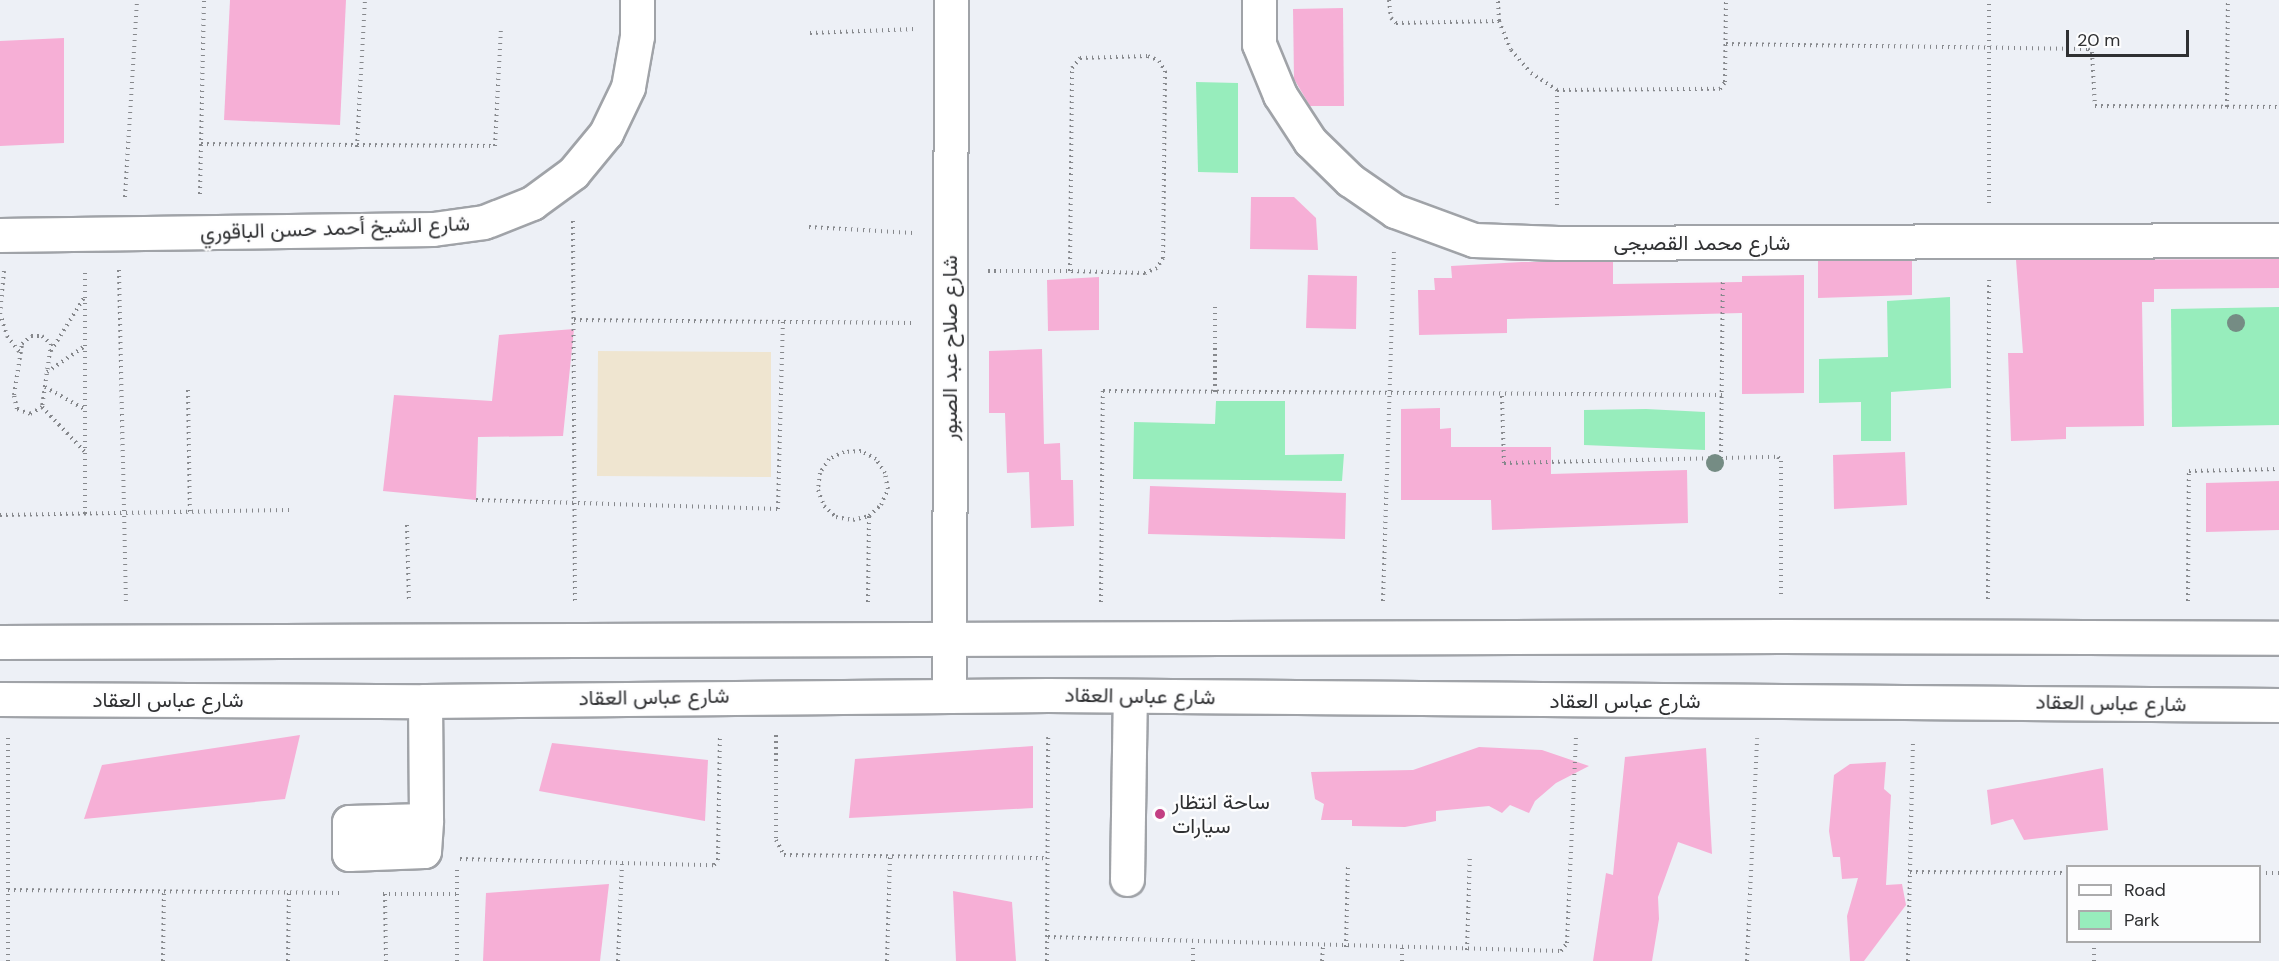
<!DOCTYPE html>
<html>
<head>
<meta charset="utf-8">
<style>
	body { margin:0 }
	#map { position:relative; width:2279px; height:961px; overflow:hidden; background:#edf0f6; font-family:"DM Sans",Vazirmatn,sans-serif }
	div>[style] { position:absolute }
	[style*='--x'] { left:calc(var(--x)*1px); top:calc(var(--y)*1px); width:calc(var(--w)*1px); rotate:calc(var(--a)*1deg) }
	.industrial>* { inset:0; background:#efe5d0 }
	.green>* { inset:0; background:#97edbc }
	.building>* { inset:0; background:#f6afd6 }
	.path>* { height:4px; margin-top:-2px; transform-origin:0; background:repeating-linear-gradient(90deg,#86888c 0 1.5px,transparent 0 6px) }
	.roads { filter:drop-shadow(2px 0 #a0a3a8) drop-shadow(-2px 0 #a0a3a8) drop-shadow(0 2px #a0a3a8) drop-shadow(0 -2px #a0a3a8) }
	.minor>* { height:33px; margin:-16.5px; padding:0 16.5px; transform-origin:16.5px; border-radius:16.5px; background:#fff }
	.trees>* { width:18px; height:18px; margin:-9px; border-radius:50%; background:#758c84 }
	.dots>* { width:16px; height:16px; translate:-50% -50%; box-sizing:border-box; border:3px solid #fdfdfe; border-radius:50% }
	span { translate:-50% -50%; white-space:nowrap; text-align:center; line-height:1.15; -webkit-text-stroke:4.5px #fdfdfe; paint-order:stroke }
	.street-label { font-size:21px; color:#2f3032 }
	.poi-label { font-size:21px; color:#2f3032 }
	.left { translate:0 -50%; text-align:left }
	.legend { position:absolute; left:2066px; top:865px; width:195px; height:78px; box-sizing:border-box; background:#fdfdfe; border:2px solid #ababac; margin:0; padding:8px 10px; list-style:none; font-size:18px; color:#2f3032 }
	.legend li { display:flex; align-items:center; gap:12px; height:30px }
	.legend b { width:30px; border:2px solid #ababac }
	.scale { position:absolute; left:2066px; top:30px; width:123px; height:27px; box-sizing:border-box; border:3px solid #2f3032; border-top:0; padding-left:8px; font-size:18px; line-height:21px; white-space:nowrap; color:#2f3032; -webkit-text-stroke:4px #fdfdfe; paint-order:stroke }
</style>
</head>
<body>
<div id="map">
	<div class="industrial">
		<i style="clip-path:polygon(598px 351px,771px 352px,771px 477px,597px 476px)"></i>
	</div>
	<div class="green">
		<i style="clip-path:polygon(1196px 82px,1238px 83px,1238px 173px,1198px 172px)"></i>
		<i style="clip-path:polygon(1950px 297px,1951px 388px,1891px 392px,1891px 441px,1861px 441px,1861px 402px,1819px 403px,1819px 359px,1888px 357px,1887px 301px)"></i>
		<i style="clip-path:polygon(2279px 307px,2279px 425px,2172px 427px,2171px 309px)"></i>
		<i style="clip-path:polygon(1216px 401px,1285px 401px,1285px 455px,1344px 454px,1342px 481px,1133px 479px,1134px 422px,1215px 424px)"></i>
		<i style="clip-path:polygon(1646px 409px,1705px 412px,1705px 450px,1584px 445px,1584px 410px)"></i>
	</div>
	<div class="building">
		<i style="clip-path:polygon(230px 0,346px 0,340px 125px,224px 120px)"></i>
		<i style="clip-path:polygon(1343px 8px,1344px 106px,1310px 106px,1294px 79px,1293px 9px)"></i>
		<i style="clip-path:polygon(64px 38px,64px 143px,0 146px,0 41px)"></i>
		<i style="clip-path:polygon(1251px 197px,1294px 197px,1316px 218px,1318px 250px,1250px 249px)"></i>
		<i style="clip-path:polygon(2279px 259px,2279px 288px,2154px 289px,2154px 302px,2142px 302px,2144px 426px,2066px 427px,2066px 439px,2011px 441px,2008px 353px,2023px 353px,2016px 260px)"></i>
		<i style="clip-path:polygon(1912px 260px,1912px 295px,1818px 298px,1818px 261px)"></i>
		<i style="clip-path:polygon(1522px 262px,1613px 262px,1613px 284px,1742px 282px,1742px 276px,1804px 275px,1804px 393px,1742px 394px,1742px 313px,1507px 319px,1507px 333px,1419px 335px,1418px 290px,1435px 290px,1434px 278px,1452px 278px,1451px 266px)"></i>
		<i style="clip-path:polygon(1308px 275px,1357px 276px,1356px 329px,1306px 328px)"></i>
		<i style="clip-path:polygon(1099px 277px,1099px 330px,1048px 331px,1047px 280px)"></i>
		<i style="clip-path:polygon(574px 329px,563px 436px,478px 437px,476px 500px,383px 491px,394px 395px,492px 401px,499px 335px)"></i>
		<i style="clip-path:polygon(1042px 349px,1044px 444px,1060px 443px,1061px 480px,1073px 480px,1074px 526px,1031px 528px,1029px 472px,1007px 473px,1005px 413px,989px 413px,989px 351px)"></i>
		<i style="clip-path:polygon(1440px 408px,1440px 429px,1451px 428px,1451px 447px,1551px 447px,1551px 474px,1687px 470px,1688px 523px,1492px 530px,1491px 500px,1401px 500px,1401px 409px)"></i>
		<i style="clip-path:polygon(1905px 452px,1907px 505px,1834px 509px,1833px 455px)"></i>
		<i style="clip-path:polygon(2279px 481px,2279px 530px,2206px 532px,2206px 483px)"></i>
		<i style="clip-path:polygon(1150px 486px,1346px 493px,1345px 539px,1148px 534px)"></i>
		<i style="clip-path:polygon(300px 735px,285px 799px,84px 819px,102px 765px)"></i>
		<i style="clip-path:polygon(552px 743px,708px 760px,705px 821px,539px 791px)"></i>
		<i style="clip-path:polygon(1033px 746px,1033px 808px,849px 818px,855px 759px)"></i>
		<i style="clip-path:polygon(1479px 747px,1542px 750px,1589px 766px,1556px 783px,1535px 801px,1529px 813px,1510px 805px,1502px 813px,1489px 806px,1436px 811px,1436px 821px,1405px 827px,1352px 826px,1352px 820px,1321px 820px,1324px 804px,1315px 799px,1311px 772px,1413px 770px)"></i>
		<i style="clip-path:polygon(1706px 748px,1712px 854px,1678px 842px,1658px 897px,1659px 919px,1652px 961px,1593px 961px,1606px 873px,1613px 875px,1625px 757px)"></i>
		<i style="clip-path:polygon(1886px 762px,1884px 789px,1891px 795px,1886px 885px,1902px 884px,1906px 905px,1864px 961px,1850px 961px,1847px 916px,1858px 878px,1842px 879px,1840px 857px,1833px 857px,1829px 831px,1834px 775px,1850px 764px)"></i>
		<i style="clip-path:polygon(2103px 768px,2108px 830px,2024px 840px,2013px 819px,1991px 825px,1987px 790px)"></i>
		<i style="clip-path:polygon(609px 884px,600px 961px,483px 961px,486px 893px)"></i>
		<i style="clip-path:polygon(953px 891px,1012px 902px,1016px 961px,956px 961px)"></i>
	</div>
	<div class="path">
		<i style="--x:1389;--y:0;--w:18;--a:84"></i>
		<i style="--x:1391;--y:18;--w:7;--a:45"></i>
		<i style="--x:1396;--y:23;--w:103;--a:-1.1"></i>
		<i style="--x:1499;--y:21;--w:21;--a:-93"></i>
		<i style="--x:1499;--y:21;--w:31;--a:68"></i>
		<i style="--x:1511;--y:50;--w:30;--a:49"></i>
		<i style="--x:1531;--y:73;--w:31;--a:33"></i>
		<i style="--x:1557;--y:90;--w:163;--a:-0.4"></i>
		<i style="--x:1720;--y:89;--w:9;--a:-54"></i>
		<i style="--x:1725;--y:82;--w:82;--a:-89.3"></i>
		<i style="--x:810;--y:33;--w:104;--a:-2.2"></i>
		<i style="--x:1726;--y:44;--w:362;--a:0.8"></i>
		<i style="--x:2088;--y:49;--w:5;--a:37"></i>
		<i style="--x:2092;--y:52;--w:54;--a:86.8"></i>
		<i style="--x:2095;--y:106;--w:184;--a:0.3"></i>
		<i style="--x:1557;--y:90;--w:116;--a:90"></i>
		<i style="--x:2227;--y:107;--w:107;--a:-89.5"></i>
		<i style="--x:201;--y:144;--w:294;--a:0.4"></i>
		<i style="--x:495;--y:146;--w:118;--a:-87.1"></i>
		<i style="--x:357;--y:147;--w:147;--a:-86.9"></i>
		<i style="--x:200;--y:194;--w:194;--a:-88.8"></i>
		<i style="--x:125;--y:197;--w:197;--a:-86.5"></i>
		<i style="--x:1989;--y:203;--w:203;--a:-90"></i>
		<i style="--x:573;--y:221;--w:382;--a:89.7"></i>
		<i style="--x:809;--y:227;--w:104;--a:3.3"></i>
		<i style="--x:119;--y:270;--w:334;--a:88.8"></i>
		<i style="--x:4;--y:271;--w:42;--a:95.4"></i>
		<i style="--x:0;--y:313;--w:24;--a:73"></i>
		<i style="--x:7;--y:336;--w:23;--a:52"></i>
		<i style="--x:988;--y:271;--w:82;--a:0"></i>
		<i style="--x:1070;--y:271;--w:203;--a:-89.4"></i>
		<i style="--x:1072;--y:68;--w:13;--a:-51"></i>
		<i style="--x:1080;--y:58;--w:68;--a:-1.7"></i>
		<i style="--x:1148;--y:56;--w:12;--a:24"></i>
		<i style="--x:1159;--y:61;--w:12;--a:59"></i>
		<i style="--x:1165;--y:71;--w:187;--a:90.6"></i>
		<i style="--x:1163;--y:258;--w:12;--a:121"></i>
		<i style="--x:1157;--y:268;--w:13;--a:157"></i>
		<i style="--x:1145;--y:273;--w:75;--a:-178.5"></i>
		<i style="--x:574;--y:320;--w:338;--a:0.5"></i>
		<i style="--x:31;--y:336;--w:11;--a:0"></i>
		<i style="--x:42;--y:336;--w:12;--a:42"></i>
		<i style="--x:51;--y:344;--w:64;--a:98.1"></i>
		<i style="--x:42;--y:407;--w:14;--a:150"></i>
		<i style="--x:30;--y:414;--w:14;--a:-159"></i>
		<i style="--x:17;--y:409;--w:14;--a:-102"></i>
		<i style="--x:14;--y:395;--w:52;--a:-81.1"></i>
		<i style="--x:22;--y:344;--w:12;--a:-42"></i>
		<i style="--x:51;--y:351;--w:65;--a:-58.3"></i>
		<i style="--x:47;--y:372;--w:46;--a:-34.4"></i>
		<i style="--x:45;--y:387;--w:47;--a:29.3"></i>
		<i style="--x:188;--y:390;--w:122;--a:89.1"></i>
		<i style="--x:1215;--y:392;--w:87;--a:-90"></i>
		<i style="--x:1502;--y:396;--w:67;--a:88.3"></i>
		<i style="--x:1504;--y:463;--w:274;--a:-1.3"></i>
		<i style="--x:1778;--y:457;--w:5;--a:53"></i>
		<i style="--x:1781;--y:461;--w:138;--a:90"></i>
		<i style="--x:42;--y:407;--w:62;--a:46.3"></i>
		<i style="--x:1721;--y:458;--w:179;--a:-89.4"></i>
		<i style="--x:476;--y:500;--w:302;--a:1.7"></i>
		<i style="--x:778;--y:509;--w:187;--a:-88.5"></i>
		<i style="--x:85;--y:514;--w:243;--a:-90"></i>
		<i style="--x:0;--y:515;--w:289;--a:-1"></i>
		<i style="--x:407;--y:525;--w:78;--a:88.5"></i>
		<i style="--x:1988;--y:599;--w:319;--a:-89.8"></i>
		<i style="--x:1383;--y:601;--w:349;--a:-88.2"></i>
		<i style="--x:2188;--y:601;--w:130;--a:-89.6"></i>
		<i style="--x:2189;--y:471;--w:90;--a:-1.3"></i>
		<i style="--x:868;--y:602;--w:86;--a:-89.3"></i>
		<i style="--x:869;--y:516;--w:16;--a:-43"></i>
		<i style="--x:881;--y:505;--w:17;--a:-66"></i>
		<i style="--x:888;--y:489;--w:16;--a:-101"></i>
		<i style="--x:885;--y:473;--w:17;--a:-123"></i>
		<i style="--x:876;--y:459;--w:17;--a:-152"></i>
		<i style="--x:861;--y:451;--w:17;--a:177"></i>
		<i style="--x:844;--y:452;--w:17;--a:155"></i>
		<i style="--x:829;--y:459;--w:17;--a:123"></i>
		<i style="--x:820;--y:473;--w:17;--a:97"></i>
		<i style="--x:818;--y:490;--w:17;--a:69"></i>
		<i style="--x:824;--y:506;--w:16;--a:43"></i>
		<i style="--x:836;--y:517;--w:17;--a:10"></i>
		<i style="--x:853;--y:520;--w:16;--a:-14"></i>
		<i style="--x:1101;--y:602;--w:211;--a:-89.5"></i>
		<i style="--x:1103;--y:391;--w:619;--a:0.37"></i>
		<i style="--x:776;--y:735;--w:105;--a:90"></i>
		<i style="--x:776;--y:840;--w:17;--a:62"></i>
		<i style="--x:784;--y:855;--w:264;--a:0.7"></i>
		<i style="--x:460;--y:859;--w:254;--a:1.4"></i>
		<i style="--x:714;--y:865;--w:6;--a:-51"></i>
		<i style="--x:718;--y:860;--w:125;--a:-89.1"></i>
		<i style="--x:1910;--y:872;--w:158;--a:0.4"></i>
		<i style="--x:2260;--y:873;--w:19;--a:0"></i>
		<i style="--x:8;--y:890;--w:334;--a:0.5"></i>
		<i style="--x:383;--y:894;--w:74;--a:0"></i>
		<i style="--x:385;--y:894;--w:67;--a:89.1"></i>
		<i style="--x:1048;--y:937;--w:513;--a:1.56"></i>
		<i style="--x:1561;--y:951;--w:10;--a:-53"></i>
		<i style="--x:1567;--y:943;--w:208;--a:-87.5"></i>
		<i style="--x:1346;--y:947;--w:80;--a:-88.6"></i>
		<i style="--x:1467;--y:950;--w:95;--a:-88.2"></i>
		<i style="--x:8;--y:961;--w:224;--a:-90"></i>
		<i style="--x:163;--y:961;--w:70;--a:-89.2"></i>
		<i style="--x:288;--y:961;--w:68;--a:-89.2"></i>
		<i style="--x:457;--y:961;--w:92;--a:-90"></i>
		<i style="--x:618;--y:961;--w:97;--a:-87.6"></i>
		<i style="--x:887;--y:961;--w:104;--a:-88.3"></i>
		<i style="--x:1047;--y:961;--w:227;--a:-89.7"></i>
		<i style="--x:1193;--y:961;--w:18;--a:-90"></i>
		<i style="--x:1322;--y:961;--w:15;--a:-86"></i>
		<i style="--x:1402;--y:961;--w:13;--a:-90"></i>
		<i style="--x:1747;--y:961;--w:223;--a:-87.4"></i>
		<i style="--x:1908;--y:961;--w:221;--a:-88.7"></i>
		<i style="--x:2094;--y:961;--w:19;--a:-90"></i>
	</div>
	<div class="roads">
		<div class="minor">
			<i style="--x:1259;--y:0;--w:44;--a:90"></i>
			<i style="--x:1259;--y:44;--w:55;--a:67.6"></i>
			<i style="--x:1280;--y:95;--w:55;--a:56.9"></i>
			<i style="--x:1310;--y:141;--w:56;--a:44.3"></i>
			<i style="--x:1350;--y:180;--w:55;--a:34.6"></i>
			<i style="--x:1395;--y:211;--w:84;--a:20.2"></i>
			<i style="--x:1474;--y:240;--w:84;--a:2"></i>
			<i style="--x:1558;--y:243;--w:721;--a:-0.24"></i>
			<i style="--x:0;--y:235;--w:433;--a:-0.8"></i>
			<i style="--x:433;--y:229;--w:51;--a:-7.8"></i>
			<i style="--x:484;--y:222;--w:52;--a:-21.6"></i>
			<i style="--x:532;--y:203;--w:51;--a:-36.2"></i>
			<i style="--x:573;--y:173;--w:52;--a:-50.5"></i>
			<i style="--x:606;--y:133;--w:51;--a:-64.4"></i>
			<i style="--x:628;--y:87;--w:52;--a:-80"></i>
			<i style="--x:637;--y:36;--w:36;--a:-90"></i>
			<i style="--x:0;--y:642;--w:1781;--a:-0.19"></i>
			<i style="--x:1781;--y:636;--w:498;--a:0.2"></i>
			<i style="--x:949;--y:696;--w:696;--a:-89.84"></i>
			<i style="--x:0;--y:699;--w:425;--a:0.3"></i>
			<i style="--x:425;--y:701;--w:623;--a:-0.55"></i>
			<i style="--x:1048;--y:695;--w:1231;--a:0.47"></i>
			<i style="--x:425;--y:701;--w:119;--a:89.5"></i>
			<i style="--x:426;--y:820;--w:77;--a:178.5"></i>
			<i style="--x:349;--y:822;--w:32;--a:90"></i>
			<i style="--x:349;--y:854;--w:75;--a:-2.3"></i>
			<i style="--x:424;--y:851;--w:31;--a:-86"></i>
			<i style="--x:1127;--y:879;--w:183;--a:-89.1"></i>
		</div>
	</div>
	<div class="trees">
		<i style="left:2236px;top:323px"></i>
		<i style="left:1715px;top:463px"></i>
	</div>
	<div class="dots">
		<i style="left:1160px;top:814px;background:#c33f83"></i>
	</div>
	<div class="street-label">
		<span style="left:335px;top:228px;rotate:-2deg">شارع الشيخ أحمد حسن الباقوري</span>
		<span style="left:1702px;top:243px">شارع محمد القصبجى</span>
		<span style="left:950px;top:348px;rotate:-90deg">شارع صلاح عبد الصبور</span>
		<span style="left:1140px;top:696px;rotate:1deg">شارع عباس العقاد</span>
		<span style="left:654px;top:697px;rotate:-1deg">شارع عباس العقاد</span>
		<span style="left:168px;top:700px">شارع عباس العقاد</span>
		<span style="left:1625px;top:701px">شارع عباس العقاد</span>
		<span style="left:2111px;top:703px;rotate:1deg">شارع عباس العقاد</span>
	</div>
	<div class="poi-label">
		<span class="left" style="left:1172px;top:814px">ساحة انتظار<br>سيارات</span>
	</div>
	<ul class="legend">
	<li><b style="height:8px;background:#fff"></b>Road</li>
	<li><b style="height:16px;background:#97edbc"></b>Park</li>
	</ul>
	<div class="scale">20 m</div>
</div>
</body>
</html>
